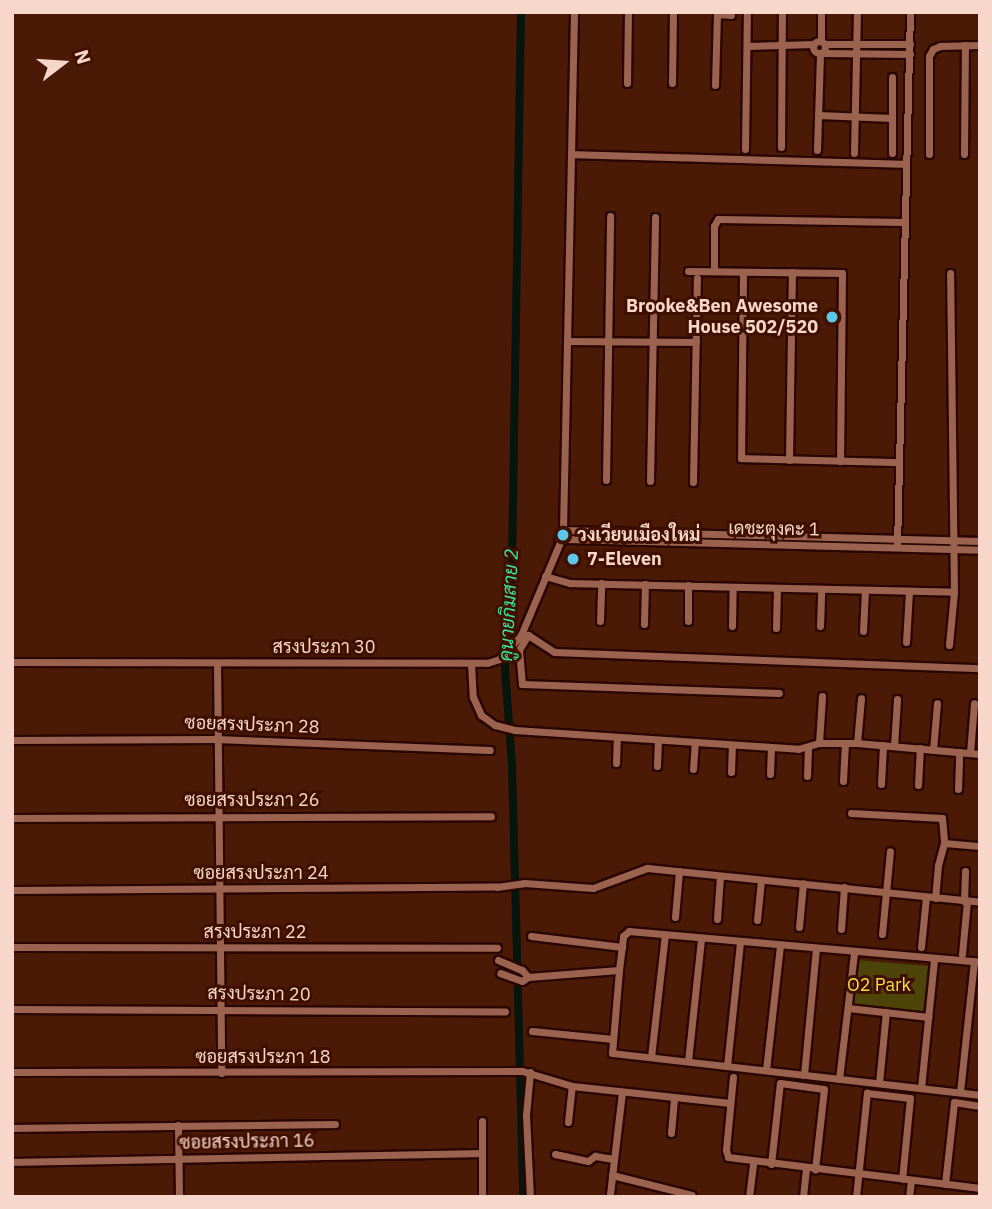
<!DOCTYPE html>
<html>
<head>
<meta charset="utf-8">
<style>
	body { margin:0 }
	#map { position:relative; width:992px; height:1209px; overflow:hidden; background:#4b1a07; font-family:"IBM Plex Sans",Sarabun,sans-serif }
	div>[style] { position:absolute }
	[style*='--x'] { left:calc(var(--x)*1px); top:calc(var(--y)*1px); width:calc(var(--w)*1px); rotate:calc(var(--a)*1deg) }
	.green>* { inset:0; background:#4c4409 }
	.canal>* { height:8px; margin:-4px; padding:0 4px; transform-origin:4px; border-radius:4px; background:#06150d }
	.roads { filter:drop-shadow(2px 0 #2a0600) drop-shadow(-2px 0 #2a0600) drop-shadow(0 2px #2a0600) drop-shadow(0 -2px #2a0600) }
	.minor>* { height:7px; margin:-3.5px; padding:0 3.5px; transform-origin:3.5px; border-radius:3.5px; background:#9b634f }
	.minor>.ring { margin:-3.5px; padding:0; box-sizing:content-box; background:none; border:7px solid #9b634f; border-radius:50% }
	.dots>* { width:19px; height:19px; translate:-50% -50%; box-sizing:border-box; border:4px solid #3f0f00; border-radius:50% }
	span { translate:-50% -50%; white-space:nowrap; text-align:center; line-height:1.15; -webkit-text-stroke:6px #3f0f00; paint-order:stroke }
	.poi-label { font-size:18px; color:#f8d7cb; font-weight:700 }
	.right { translate:-100% -50%; text-align:right }
	.left { translate:0 -50%; text-align:left }
	.street-label { font-size:18px; color:#f8d7cb }
	.park-label { font-size:18px; color:#f7df3f }
	.water-label { font-size:19px; color:#35e39d; font-style:italic }
	.frame { position:absolute; inset:0; border:14px solid #f8d7cb; pointer-events:none }
	.north { position:absolute; left:28px; top:28px; width:70px; height:70px; -webkit-text-stroke:5px #3f0f00; paint-order:stroke; rotate:73deg; font-size:19px; font-weight:700; line-height:28px; text-align:center; color:#f8d7cb }
	.north::after { content:''; display:block; margin:auto; width:24px; height:32px; background:#f8d7cb; clip-path:polygon(50% 0,100% 100%,50% 72%,0 100%) }
</style>
</head>
<body>
<div id="map">
	<div class="green">
		<i style="clip-path:polygon(857px 960px,928px 966px,923px 1012px,852px 1005px)"></i>
	</div>
	<div class="canal">
		<i style="--x:521;--y:12;--w:607;--a:90.94"></i>
		<i style="--x:511;--y:619;--w:49;--a:97"></i>
		<i style="--x:505;--y:668;--w:98;--a:85.9"></i>
		<i style="--x:512;--y:766;--w:431;--a:88.5"></i>
	</div>
	<div class="roads">
		<div class="minor">
			<i style="--x:717;--y:14;--w:14;--a:4"></i>
			<i class="ring" style="left:813px;top:41px;width:5px;height:5px"></i>
			<i style="--x:821;--y:41;--w:29;--a:-90"></i>
			<i style="--x:825;--y:44;--w:85;--a:0"></i>
			<i style="--x:747;--y:46;--w:67;--a:-1.7"></i>
			<i style="--x:823;--y:53;--w:87;--a:0.7"></i>
			<i style="--x:627;--y:83;--w:71;--a:-89.2"></i>
			<i style="--x:672;--y:83;--w:71;--a:-89.2"></i>
			<i style="--x:715;--y:85;--w:73;--a:-88.4"></i>
			<i style="--x:818;--y:115;--w:74;--a:2.3"></i>
			<i style="--x:892;--y:118;--w:35;--a:90"></i>
			<i style="--x:892;--y:118;--w:41;--a:-90"></i>
			<i style="--x:781;--y:147;--w:135;--a:-89.6"></i>
			<i style="--x:745;--y:149;--w:137;--a:-89.2"></i>
			<i style="--x:817;--y:150;--w:96;--a:-88.2"></i>
			<i style="--x:854;--y:153;--w:141;--a:-88.8"></i>
			<i style="--x:571;--y:154;--w:335;--a:1.7"></i>
			<i style="--x:929;--y:154;--w:98;--a:-90"></i>
			<i style="--x:929;--y:56;--w:8;--a:-60"></i>
			<i style="--x:933;--y:49;--w:8;--a:-23"></i>
			<i style="--x:940;--y:46;--w:40;--a:-1.4"></i>
			<i style="--x:964;--y:154;--w:109;--a:-89.5"></i>
			<i style="--x:688;--y:271;--w:154;--a:0.7"></i>
			<i style="--x:842;--y:273;--w:188;--a:90.6"></i>
			<i style="--x:714;--y:271;--w:45;--a:-90"></i>
			<i style="--x:714;--y:226;--w:8;--a:-60"></i>
			<i style="--x:718;--y:219;--w:185;--a:0.9"></i>
			<i style="--x:743;--y:272;--w:186;--a:90.6"></i>
			<i style="--x:741;--y:458;--w:158;--a:1.5"></i>
			<i style="--x:567;--y:341;--w:129;--a:0.4"></i>
			<i style="--x:789;--y:460;--w:188;--a:-89.1"></i>
			<i style="--x:606;--y:480;--w:264;--a:-89.1"></i>
			<i style="--x:650;--y:481;--w:264;--a:-88.9"></i>
			<i style="--x:693;--y:482;--w:204;--a:-88.9"></i>
			<i style="--x:563;--y:530;--w:518;--a:-88.78"></i>
			<i style="--x:567;--y:532;--w:7;--a:90"></i>
			<i style="--x:567;--y:539;--w:9;--a:-174"></i>
			<i style="--x:558;--y:538;--w:9;--a:-58"></i>
			<i style="--x:563;--y:530;--w:417;--a:1.5"></i>
			<i style="--x:567;--y:539;--w:413;--a:1.5"></i>
			<i style="--x:897;--y:547;--w:535;--a:-88.61"></i>
			<i style="--x:545;--y:576;--w:26;--a:16"></i>
			<i style="--x:570;--y:583;--w:384;--a:1.3"></i>
			<i style="--x:600;--y:621;--w:38;--a:-88"></i>
			<i style="--x:688;--y:621;--w:36;--a:-90"></i>
			<i style="--x:644;--y:624;--w:40;--a:-88.6"></i>
			<i style="--x:732;--y:626;--w:39;--a:-89"></i>
			<i style="--x:820;--y:626;--w:37;--a:-88"></i>
			<i style="--x:776;--y:628;--w:40;--a:-88.6"></i>
			<i style="--x:863;--y:631;--w:41;--a:-87.2"></i>
			<i style="--x:521;--y:635;--w:7;--a:0"></i>
			<i style="--x:528;--y:635;--w:31;--a:33"></i>
			<i style="--x:554;--y:652;--w:426;--a:2.2"></i>
			<i style="--x:528;--y:635;--w:17;--a:121"></i>
			<i style="--x:519;--y:650;--w:34;--a:85"></i>
			<i style="--x:522;--y:684;--w:257;--a:2"></i>
			<i style="--x:906;--y:642;--w:51;--a:-86.6"></i>
			<i style="--x:949;--y:645;--w:53;--a:-84.6"></i>
			<i style="--x:954;--y:592;--w:319;--a:-90.7"></i>
			<i style="--x:12;--y:662;--w:475;--a:0.1"></i>
			<i style="--x:487;--y:663;--w:13;--a:-18"></i>
			<i style="--x:499;--y:659;--w:33;--a:-47"></i>
			<i style="--x:521;--y:635;--w:103;--a:-67.2"></i>
			<i style="--x:217;--y:663;--w:410;--a:89.4"></i>
			<i style="--x:471;--y:663;--w:34;--a:87"></i>
			<i style="--x:473;--y:697;--w:20;--a:66"></i>
			<i style="--x:481;--y:715;--w:17;--a:36"></i>
			<i style="--x:495;--y:725;--w:21;--a:14"></i>
			<i style="--x:515;--y:730;--w:284;--a:3.8"></i>
			<i style="--x:798;--y:749;--w:22;--a:-16"></i>
			<i style="--x:819;--y:743;--w:38;--a:0"></i>
			<i style="--x:857;--y:743;--w:123;--a:5.1"></i>
			<i style="--x:12;--y:740;--w:204;--a:-0.3"></i>
			<i style="--x:216;--y:739;--w:274;--a:2.3"></i>
			<i style="--x:819;--y:743;--w:47;--a:-86.3"></i>
			<i style="--x:857;--y:743;--w:45;--a:-84.9"></i>
			<i style="--x:894;--y:746;--w:47;--a:-86.3"></i>
			<i style="--x:933;--y:750;--w:47;--a:-85.1"></i>
			<i style="--x:970;--y:753;--w:50;--a:-85.4"></i>
			<i style="--x:616;--y:763;--w:26;--a:-88"></i>
			<i style="--x:657;--y:766;--w:26;--a:-88"></i>
			<i style="--x:693;--y:769;--w:26;--a:-86"></i>
			<i style="--x:731;--y:772;--w:27;--a:-88"></i>
			<i style="--x:770;--y:774;--w:27;--a:-88"></i>
			<i style="--x:807;--y:776;--w:28;--a:-88"></i>
			<i style="--x:843;--y:781;--w:38;--a:-87"></i>
			<i style="--x:881;--y:784;--w:39;--a:-87"></i>
			<i style="--x:918;--y:785;--w:37;--a:-87"></i>
			<i style="--x:958;--y:789;--w:37;--a:-88"></i>
			<i style="--x:851;--y:813;--w:91;--a:3.1"></i>
			<i style="--x:942;--y:818;--w:25;--a:85"></i>
			<i style="--x:944;--y:843;--w:23;--a:105"></i>
			<i style="--x:938;--y:865;--w:33;--a:95"></i>
			<i style="--x:12;--y:818;--w:479;--a:-0.2"></i>
			<i style="--x:944;--y:843;--w:36;--a:5"></i>
			<i style="--x:12;--y:890;--w:485;--a:-0.4"></i>
			<i style="--x:497;--y:887;--w:27;--a:-8"></i>
			<i style="--x:524;--y:883;--w:69;--a:4.1"></i>
			<i style="--x:593;--y:888;--w:58;--a:-20.3"></i>
			<i style="--x:647;--y:868;--w:335;--a:5.8"></i>
			<i style="--x:964;--y:901;--w:30;--a:-88"></i>
			<i style="--x:675;--y:917;--w:46;--a:-85"></i>
			<i style="--x:717;--y:919;--w:43;--a:-86"></i>
			<i style="--x:757;--y:920;--w:40;--a:-84.3"></i>
			<i style="--x:799;--y:927;--w:44;--a:-84.8"></i>
			<i style="--x:841;--y:929;--w:42;--a:-85.9"></i>
			<i style="--x:882;--y:934;--w:83;--a:-84.5"></i>
			<i style="--x:531;--y:936;--w:92;--a:6.9"></i>
			<i style="--x:12;--y:947;--w:485;--a:0.1"></i>
			<i style="--x:921;--y:947;--w:50;--a:-84.3"></i>
			<i style="--x:962;--y:954;--w:53;--a:-84.6"></i>
			<i style="--x:498;--y:960;--w:26;--a:23"></i>
			<i style="--x:522;--y:970;--w:9;--a:49"></i>
			<i style="--x:528;--y:977;--w:7;--a:146"></i>
			<i style="--x:522;--y:981;--w:23;--a:-160"></i>
			<i style="--x:619;--y:970;--w:83;--a:94.8"></i>
			<i style="--x:612;--y:1053;--w:370;--a:6.5"></i>
			<i style="--x:528;--y:977;--w:91;--a:-4.4"></i>
			<i style="--x:619;--y:970;--w:34;--a:-83"></i>
			<i style="--x:623;--y:936;--w:8;--a:-40"></i>
			<i style="--x:629;--y:931;--w:352;--a:5"></i>
			<i style="--x:848;--y:1008;--w:81;--a:6.4"></i>
			<i style="--x:12;--y:1009;--w:493;--a:0.3"></i>
			<i style="--x:532;--y:1031;--w:81;--a:5.6"></i>
			<i style="--x:651;--y:1057;--w:123;--a:-83.5"></i>
			<i style="--x:688;--y:1061;--w:122;--a:-83.9"></i>
			<i style="--x:727;--y:1066;--w:124;--a:-84"></i>
			<i style="--x:766;--y:1070;--w:125;--a:-83.6"></i>
			<i style="--x:12;--y:1072;--w:510;--a:-0.11"></i>
			<i style="--x:522;--y:1071;--w:52;--a:16.7"></i>
			<i style="--x:572;--y:1086;--w:159;--a:6.1"></i>
			<i style="--x:530;--y:1072;--w:43;--a:95.3"></i>
			<i style="--x:526;--y:1115;--w:82;--a:87.2"></i>
			<i style="--x:804;--y:1075;--w:127;--a:-84.6"></i>
			<i style="--x:733;--y:1077;--w:73;--a:95.5"></i>
			<i style="--x:726;--y:1150;--w:7;--a:74"></i>
			<i style="--x:728;--y:1157;--w:254;--a:7"></i>
			<i style="--x:839;--y:1079;--w:127;--a:-83.2"></i>
			<i style="--x:879;--y:1083;--w:71;--a:-84.4"></i>
			<i style="--x:921;--y:1088;--w:130;--a:-84.2"></i>
			<i style="--x:960;--y:1092;--w:131;--a:-83.9"></i>
			<i style="--x:568;--y:1122;--w:36;--a:-84"></i>
			<i style="--x:178;--y:1125;--w:72;--a:89.2"></i>
			<i style="--x:12;--y:1128;--w:323;--a:-0.7"></i>
			<i style="--x:671;--y:1133;--w:35;--a:-85"></i>
			<i style="--x:555;--y:1154;--w:34;--a:12"></i>
			<i style="--x:588;--y:1161;--w:9;--a:-36"></i>
			<i style="--x:595;--y:1156;--w:19;--a:9"></i>
			<i style="--x:12;--y:1162;--w:469;--a:-1.1"></i>
			<i style="--x:771;--y:1164;--w:81;--a:-83.7"></i>
			<i style="--x:780;--y:1083;--w:44;--a:7.8"></i>
			<i style="--x:824;--y:1089;--w:81;--a:96.4"></i>
			<i style="--x:612;--y:1175;--w:82;--a:14"></i>
			<i style="--x:945;--y:1184;--w:82;--a:-83.7"></i>
			<i style="--x:954;--y:1102;--w:26;--a:9"></i>
			<i style="--x:610;--y:1194;--w:103;--a:-83.3"></i>
			<i style="--x:482;--y:1197;--w:76;--a:-90"></i>
			<i style="--x:749;--y:1197;--w:35;--a:-83"></i>
			<i style="--x:803;--y:1197;--w:29;--a:-84"></i>
			<i style="--x:856;--y:1197;--w:105;--a:-84"></i>
			<i style="--x:867;--y:1093;--w:43;--a:6.6"></i>
			<i style="--x:910;--y:1098;--w:81;--a:95.6"></i>
			<i style="--x:909;--y:1197;--w:17;--a:-83"></i>
		</div>
	</div>
	<div class="dots">
		<i style="left:832px;top:317px;background:#5cc7e8"></i>
		<i style="left:563px;top:535px;background:#5cc7e8"></i>
		<i style="left:573px;top:559px;background:#5cc7e8"></i>
	</div>
	<div class="poi-label">
		<span class="right" style="left:818px;top:317px">Brooke&amp;Ben Awesome<br>House 502/520</span>
		<span class="left" style="left:577px;top:535px">วงเวียนเมืองใหม่</span>
		<span class="left" style="left:587px;top:559px">7-Eleven</span>
	</div>
	<div class="street-label">
		<span style="left:774px;top:529px;rotate:1deg">เดชะตุงคะ 1</span>
		<span style="left:324px;top:647px">สรงประภา 30</span>
		<span style="left:252px;top:725px;rotate:2deg">ซอยสรงประภา 28</span>
		<span style="left:252px;top:800px">ซอยสรงประภา 26</span>
		<span style="left:261px;top:873px">ซอยสรงประภา 24</span>
		<span style="left:255px;top:932px">สรงประภา 22</span>
		<span style="left:259px;top:994px;rotate:1deg">สรงประภา 20</span>
		<span style="left:263px;top:1057px">ซอยสรงประภา 18</span>
		<span style="left:247px;top:1142px;rotate:-1deg">ซอยสรงประภา 16</span>
	</div>
	<div class="park-label">
		<span style="left:879px;top:985px">O2 Park</span>
	</div>
	<div class="water-label">
		<span style="left:509px;top:605px;rotate:-87deg">คูนายกิมสาย 2</span>
	</div>
	<div class="frame"></div>
	<div class="north">N</div>
</div>
</body>
</html>
